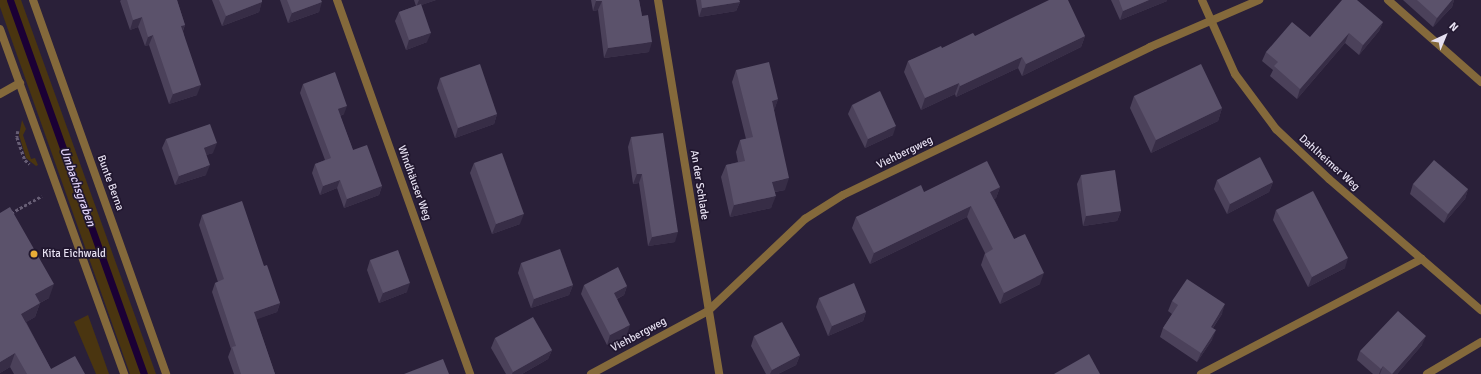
<!DOCTYPE html>
<html>
<head>
<meta charset="utf-8">
<style>
	body { margin:0 }
	#map { position:relative; width:1481px; height:374px; overflow:hidden; background:#2a2039; font-family:Signika,sans-serif }
	div>[style] { position:absolute }
	[style*='--x'] { left:calc(var(--x)*1px); top:calc(var(--y)*1px); width:calc(var(--w)*1px); rotate:calc(var(--a)*1deg) }
	.green>* { inset:0; background:#4a3510 }
	.stream>* { height:7px; margin:-3.5px; padding:0 3.5px; transform-origin:3.5px; border-radius:3.5px; background:#1b0035 }
	.path>* { height:2.5px; margin-top:-1.25px; transform-origin:0; background:repeating-linear-gradient(90deg,#675e75 0 3px,transparent 0 5px) }
	.service>* { height:8px; margin:-4px; padding:0 4px; transform-origin:4px; border-radius:4px; background:#84693b }
	.minor>* { height:8px; margin:-4px; padding:0 4px; transform-origin:4px; border-radius:4px; background:#84693b }
	.wall>* { inset:0; background:#4b415a }
	.shaded-wall>* { inset:0; background:#372d46 }
	.building>* { inset:0; background:#5b526b }
	.dots>* { width:11px; height:11px; translate:-50% -50%; box-sizing:border-box; border:2px solid #21172f; border-radius:50% }
	span { translate:-50% -50%; white-space:nowrap; text-align:center; line-height:1.15; -webkit-text-stroke:3.5px #21172f; paint-order:stroke }
	.street-label { font-size:11px; color:#e6e0f1 }
	.poi-label { font-size:11px; color:#e6e0f1 }
	.left { translate:0 -50%; text-align:left }
	.water-label { font-size:12px; color:#e0d3f8; font-style:italic }
	.north { position:absolute; left:1425px; top:16px; width:40px; height:40px; -webkit-text-stroke:3px #21172f; paint-order:stroke; rotate:44deg; font-size:11px; font-weight:700; line-height:16px; text-align:center; color:#e6e0f1 }
	.north::after { content:''; display:block; margin:auto; width:14px; height:18px; background:#e6e0f1; clip-path:polygon(50% 0,100% 100%,50% 72%,0 100%) }
</style>
</head>
<body>
<div id="map">
	<div class="green">
		<i style="clip-path:polygon(0 0,21px 0,156px 374px,130px 374px,0 7px)"></i>
		<i style="clip-path:polygon(22px 120px,26px 129px,23px 135px,31px 159px,35px 158px,38px 165px,36px 166px,26px 158px,19px 135px)"></i>
		<i style="clip-path:polygon(88px 315px,97px 340px,109px 374px,96px 374px,74px 322px)"></i>
	</div>
	<div class="stream">
		<i style="--x:10;--y:0;--w:397;--a:70.3"></i>
	</div>
	<div class="path">
		<i style="--x:18;--y:131;--w:6;--a:99"></i>
		<i style="--x:17;--y:137;--w:24;--a:71"></i>
		<i style="--x:25;--y:160;--w:6;--a:39"></i>
		<i style="--x:11;--y:213;--w:35;--a:-29"></i>
	</div>
	<div class="service">
		<i style="--x:1388;--y:0;--w:124;--a:41.4"></i>
		<i style="--x:0;--y:94;--w:23;--a:-29"></i>
		<i style="--x:1201;--y:374;--w:249;--a:-27.5"></i>
		<i style="--x:1427;--y:374;--w:63;--a:-30.7"></i>
	</div>
	<div class="minor">
		<i style="--x:33;--y:0;--w:397;--a:70.4"></i>
		<i style="--x:337;--y:0;--w:397;--a:70.4"></i>
		<i style="--x:658;--y:0;--w:379;--a:80.7"></i>
		<i style="--x:1202;--y:0;--w:81;--a:66"></i>
		<i style="--x:1235;--y:74;--w:69;--a:53.3"></i>
		<i style="--x:1276;--y:129;--w:73;--a:43.3"></i>
		<i style="--x:1329;--y:179;--w:201;--a:40.8"></i>
		<i style="--x:0;--y:29;--w:367;--a:70.2"></i>
		<i style="--x:591;--y:374;--w:133;--a:-28.3"></i>
		<i style="--x:708;--y:311;--w:134;--a:-43.5"></i>
		<i style="--x:805;--y:219;--w:45;--a:-32.3"></i>
		<i style="--x:843;--y:195;--w:341;--a:-25.7"></i>
		<i style="--x:1150;--y:47;--w:119;--a:-23.3"></i>
	</div>
	<div class="wall">
		<i style="clip-path:polygon(121px 0,177px 0,185px 25px,183px 31px,197px 95px,169px 104px,149px 45px,145px 46px,138px 27px,130px 30px,120px 1px)"></i>
		<i style="clip-path:polygon(212px 0,262px 0,259px 12px,222px 26px)"></i>
		<i style="clip-path:polygon(280px 0,321px 0,319px 12px,288px 23px)"></i>
		<i style="clip-path:polygon(414px 0,436px 0,421px 5px,427px 42px,406px 50px,395px 21px,399px 12px,416px 6px)"></i>
		<i style="clip-path:polygon(591px 0,639px 0,642px 16px,649px 52px,604px 58px,598px 10px,593px 11px)"></i>
		<i style="clip-path:polygon(696px 0,739px 0,740px 2px,736px 11px,699px 17px)"></i>
		<i style="clip-path:polygon(1111px 0,1167px 0,1167px 1px,1120px 20px)"></i>
		<i style="clip-path:polygon(1403px 0,1454px 0,1452px 7px,1433px 27px)"></i>
		<i style="clip-path:polygon(1383px 22px,1379px 31px,1359px 55px,1345px 43px,1297px 99px,1270px 76px,1273px 70px,1262px 61px,1266px 52px,1310px 37px)"></i>
		<i style="clip-path:polygon(975px 36px,1085px 36px,1081px 47px,1022px 76px,1018px 68px,956px 97px,955px 94px,921px 110px,904px 72px,908px 61px)"></i>
		<i style="clip-path:polygon(736px 70px,778px 99px,774px 110px,785px 190px,775px 192px,771px 208px,730px 217px,721px 177px,726px 165px,738px 162px,736px 152px,740px 140px,746px 139px,732px 82px)"></i>
		<i style="clip-path:polygon(440px 78px,497px 114px,494px 124px,455px 138px,437px 88px)"></i>
		<i style="clip-path:polygon(303px 84px,344px 114px,340px 116px,353px 150px,382px 186px,379px 195px,344px 208px,337px 188px,320px 195px,312px 173px,315px 164px,325px 160px,300px 93px)"></i>
		<i style="clip-path:polygon(1134px 96px,1222px 108px,1218px 121px,1151px 153px,1130px 108px)"></i>
		<i style="clip-path:polygon(852px 105px,893px 135px,865px 148px,848px 114px)"></i>
		<i style="clip-path:polygon(631px 137px,675px 242px,648px 246px,639px 183px,633px 184px,628px 147px)"></i>
		<i style="clip-path:polygon(166px 139px,213px 153px,206px 155px,206px 175px,175px 185px,162px 148px)"></i>
		<i style="clip-path:polygon(474px 163px,520px 224px,492px 234px,470px 173px)"></i>
		<i style="clip-path:polygon(1081px 175px,1121px 211px,1117px 221px,1083px 226px,1077px 184px)"></i>
		<i style="clip-path:polygon(1217px 180px,1273px 182px,1269px 192px,1227px 214px,1214px 189px)"></i>
		<i style="clip-path:polygon(1413px 184px,1468px 189px,1465px 199px,1444px 223px,1410px 194px)"></i>
		<i style="clip-path:polygon(1000px 187px,996px 198px,994px 199px,1014px 239px,1040px 284px,1000px 304px,981px 265px,985px 253px,967px 217px,870px 264px,852px 228px,856px 217px,924px 192px)"></i>
		<i style="clip-path:polygon(1276px 210px,1345px 268px,1308px 287px,1273px 220px)"></i>
		<i style="clip-path:polygon(0 213px,49px 298px,40px 303px,35px 317px,26px 322px,51px 369px,85px 374px,14px 374px,10px 367px,0 373px)"></i>
		<i style="clip-path:polygon(202px 215px,264px 266px,280px 303px,277px 312px,256px 319px,275px 374px,234px 374px,228px 357px,231px 349px,212px 292px,215px 283px,218px 282px,199px 225px)"></i>
		<i style="clip-path:polygon(370px 260px,407px 292px,379px 303px,367px 270px)"></i>
		<i style="clip-path:polygon(521px 263px,573px 285px,569px 295px,531px 308px,518px 273px)"></i>
		<i style="clip-path:polygon(584px 285px,627px 286px,624px 295px,617px 299px,627px 335px,607px 345px,581px 294px)"></i>
		<i style="clip-path:polygon(819px 298px,866px 312px,863px 321px,828px 336px,816px 307px)"></i>
		<i style="clip-path:polygon(1172px 301px,1222px 314px,1213px 328px,1212px 340px,1197px 362px,1160px 337px,1163px 328px,1172px 314px,1168px 311px)"></i>
		<i style="clip-path:polygon(754px 336px,800px 355px,796px 365px,778px 374px,766px 374px,751px 346px)"></i>
		<i style="clip-path:polygon(495px 338px,552px 350px,548px 359px,522px 374px,506px 374px,491px 348px)"></i>
		<i style="clip-path:polygon(1422px 345px,1397px 374px,1373px 374px,1357px 360px,1360px 351px)"></i>
	</div>
	<div class="shaded-wall">
		<i style="clip-path:polygon(419px 0,436px 0,416px 7px)"></i>
		<i style="clip-path:polygon(1149px 0,1167px 0,1167px 1px,1120px 20px,1123px 11px)"></i>
		<i style="clip-path:polygon(1452px 0,1454px 0,1452px 7px,1433px 27px,1437px 18px)"></i>
		<i style="clip-path:polygon(596px 1px,602px 1px,598px 10px,593px 11px)"></i>
		<i style="clip-path:polygon(262px 2px,259px 12px,222px 26px,226px 16px)"></i>
		<i style="clip-path:polygon(322px 2px,319px 12px,288px 23px,292px 13px)"></i>
		<i style="clip-path:polygon(740px 2px,736px 11px,699px 17px,702px 8px)"></i>
		<i style="clip-path:polygon(142px 17px,138px 27px,130px 30px,133px 20px)"></i>
		<i style="clip-path:polygon(1383px 22px,1379px 31px,1359px 55px,1363px 45px)"></i>
		<i style="clip-path:polygon(185px 25px,181px 34px,181px 26px)"></i>
		<i style="clip-path:polygon(431px 33px,427px 42px,406px 50px,409px 40px)"></i>
		<i style="clip-path:polygon(1349px 33px,1345px 43px,1297px 99px,1300px 89px)"></i>
		<i style="clip-path:polygon(153px 35px,149px 45px,145px 46px,148px 37px)"></i>
		<i style="clip-path:polygon(1085px 36px,1081px 47px,1022px 76px,1026px 64px)"></i>
		<i style="clip-path:polygon(652px 42px,649px 52px,604px 58px,608px 48px)"></i>
		<i style="clip-path:polygon(1022px 57px,1018px 68px,956px 97px,960px 86px)"></i>
		<i style="clip-path:polygon(959px 83px,955px 94px,921px 110px,925px 98px)"></i>
		<i style="clip-path:polygon(201px 85px,197px 95px,169px 104px,173px 94px)"></i>
		<i style="clip-path:polygon(778px 99px,774px 111px,772px 101px)"></i>
		<i style="clip-path:polygon(347px 106px,344px 114px,335px 118px,338px 109px)"></i>
		<i style="clip-path:polygon(1222px 108px,1218px 121px,1151px 153px,1156px 140px)"></i>
		<i style="clip-path:polygon(497px 114px,494px 124px,455px 138px,458px 128px)"></i>
		<i style="clip-path:polygon(896px 126px,893px 135px,865px 148px,868px 139px)"></i>
		<i style="clip-path:polygon(217px 143px,213px 153px,200px 157px,204px 148px)"></i>
		<i style="clip-path:polygon(210px 165px,206px 175px,175px 185px,179px 176px)"></i>
		<i style="clip-path:polygon(637px 174px,642px 174px,639px 183px,633px 184px)"></i>
		<i style="clip-path:polygon(789px 178px,785px 190px,768px 193px,772px 182px)"></i>
		<i style="clip-path:polygon(340px 180px,337px 188px,320px 195px,323px 186px)"></i>
		<i style="clip-path:polygon(1273px 182px,1269px 192px,1227px 214px,1230px 204px)"></i>
		<i style="clip-path:polygon(382px 186px,379px 195px,344px 208px,347px 199px)"></i>
		<i style="clip-path:polygon(1000px 187px,996px 198px,986px 203px,990px 192px)"></i>
		<i style="clip-path:polygon(1468px 189px,1465px 199px,1444px 223px,1448px 214px)"></i>
		<i style="clip-path:polygon(776px 196px,771px 208px,730px 217px,734px 205px)"></i>
		<i style="clip-path:polygon(971px 206px,967px 217px,870px 264px,874px 253px)"></i>
		<i style="clip-path:polygon(1121px 211px,1117px 221px,1083px 226px,1086px 216px)"></i>
		<i style="clip-path:polygon(524px 214px,520px 224px,492px 234px,496px 224px)"></i>
		<i style="clip-path:polygon(678px 232px,675px 242px,648px 246px,652px 237px)"></i>
		<i style="clip-path:polygon(1348px 258px,1345px 268px,1308px 287px,1312px 277px)"></i>
		<i style="clip-path:polygon(1044px 273px,1040px 284px,1000px 304px,1004px 293px)"></i>
		<i style="clip-path:polygon(410px 283px,407px 292px,379px 303px,383px 293px)"></i>
		<i style="clip-path:polygon(54px 284px,49px 298px,30px 308px,35px 294px)"></i>
		<i style="clip-path:polygon(573px 285px,569px 295px,531px 308px,534px 299px)"></i>
		<i style="clip-path:polygon(627px 286px,624px 295px,610px 302px,614px 293px)"></i>
		<i style="clip-path:polygon(40px 303px,35px 317px,16px 328px,21px 314px)"></i>
		<i style="clip-path:polygon(280px 303px,277px 312px,250px 322px,254px 312px)"></i>
		<i style="clip-path:polygon(1225px 304px,1222px 314px,1207px 336px,1211px 327px)"></i>
		<i style="clip-path:polygon(866px 312px,863px 321px,828px 336px,832px 326px)"></i>
		<i style="clip-path:polygon(630px 325px,627px 335px,607px 345px,610px 335px)"></i>
		<i style="clip-path:polygon(1216px 330px,1212px 340px,1197px 362px,1201px 353px)"></i>
		<i style="clip-path:polygon(1426px 336px,1422px 345px,1397px 374px,1392px 374px)"></i>
		<i style="clip-path:polygon(552px 350px,548px 359px,522px 374px,512px 374px,513px 372px)"></i>
		<i style="clip-path:polygon(15px 353px,10px 367px,0 373px,0 362px)"></i>
		<i style="clip-path:polygon(800px 355px,796px 365px,778px 374px,770px 374px,772px 370px)"></i>
		<i style="clip-path:polygon(1383px 366px,1380px 374px,1379px 374px,1381px 369px)"></i>
	</div>
	<div class="building">
		<i style="clip-path:polygon(127px 0,177px 0,185px 25px,181px 26px,201px 85px,173px 94px,153px 35px,148px 37px,142px 17px,133px 20px)"></i>
		<i style="clip-path:polygon(219px 0,262px 0,262px 2px,226px 16px)"></i>
		<i style="clip-path:polygon(287px 0,321px 0,322px 2px,292px 13px)"></i>
		<i style="clip-path:polygon(596px 0,639px 0,642px 16px,648px 15px,652px 42px,608px 48px,602px 1px,596px 1px)"></i>
		<i style="clip-path:polygon(701px 0,739px 0,740px 2px,702px 8px)"></i>
		<i style="clip-path:polygon(1049px 0,1068px 0,1085px 36px,1026px 64px,1022px 57px,960px 86px,959px 83px,925px 98px,908px 61px,941px 46px,942px 48px,973px 33px,975px 36px)"></i>
		<i style="clip-path:polygon(1119px 0,1149px 0,1123px 11px)"></i>
		<i style="clip-path:polygon(1342px 0,1357px 0,1383px 22px,1363px 45px,1349px 33px,1300px 89px,1274px 66px,1278px 62px,1266px 52px,1292px 22px,1310px 37px)"></i>
		<i style="clip-path:polygon(1417px 0,1452px 0,1437px 18px)"></i>
		<i style="clip-path:polygon(421px 4px,431px 33px,409px 40px,399px 12px)"></i>
		<i style="clip-path:polygon(769px 62px,778px 99px,772px 101px,789px 178px,772px 182px,776px 196px,734px 205px,726px 165px,745px 161px,740px 140px,753px 137px,736px 70px)"></i>
		<i style="clip-path:polygon(480px 64px,497px 114px,458px 128px,440px 78px)"></i>
		<i style="clip-path:polygon(1201px 64px,1222px 108px,1156px 140px,1134px 96px)"></i>
		<i style="clip-path:polygon(335px 72px,347px 106px,338px 109px,353px 150px,367px 145px,382px 186px,347px 199px,340px 180px,323px 186px,315px 164px,331px 158px,303px 84px)"></i>
		<i style="clip-path:polygon(880px 91px,896px 126px,868px 139px,852px 105px)"></i>
		<i style="clip-path:polygon(210px 124px,217px 143px,204px 148px,210px 165px,179px 176px,166px 139px)"></i>
		<i style="clip-path:polygon(663px 133px,678px 232px,652px 237px,642px 174px,637px 174px,631px 137px)"></i>
		<i style="clip-path:polygon(502px 153px,524px 214px,496px 224px,474px 163px)"></i>
		<i style="clip-path:polygon(1260px 157px,1273px 182px,1230px 204px,1217px 180px)"></i>
		<i style="clip-path:polygon(1434px 160px,1468px 189px,1448px 214px,1413px 184px)"></i>
		<i style="clip-path:polygon(987px 161px,1000px 187px,990px 192px,1014px 239px,1025px 234px,1044px 273px,1004px 293px,985px 254px,993px 249px,971px 206px,874px 253px,856px 217px,921px 185px,924px 192px)"></i>
		<i style="clip-path:polygon(1115px 170px,1121px 211px,1086px 216px,1081px 175px)"></i>
		<i style="clip-path:polygon(1313px 191px,1348px 258px,1312px 277px,1276px 210px)"></i>
		<i style="clip-path:polygon(242px 201px,264px 266px,267px 265px,280px 303px,254px 312px,275px 374px,241px 374px,232px 347px,236px 346px,215px 283px,224px 279px,202px 215px)"></i>
		<i style="clip-path:polygon(10px 207px,54px 284px,35px 294px,40px 303px,21px 314px,51px 369px,75px 356px,85px 374px,27px 374px,15px 353px,0 362px,0 213px)"></i>
		<i style="clip-path:polygon(560px 249px,573px 285px,534px 299px,521px 263px)"></i>
		<i style="clip-path:polygon(398px 250px,410px 283px,383px 293px,370px 260px)"></i>
		<i style="clip-path:polygon(618px 267px,627px 286px,614px 293px,630px 325px,610px 335px,584px 285px)"></i>
		<i style="clip-path:polygon(1187px 279px,1225px 304px,1211px 327px,1216px 330px,1201px 353px,1163px 328px,1178px 305px,1172px 301px)"></i>
		<i style="clip-path:polygon(854px 283px,866px 312px,832px 326px,819px 298px)"></i>
		<i style="clip-path:polygon(1398px 311px,1426px 336px,1392px 374px,1383px 366px,1381px 369px,1360px 351px)"></i>
		<i style="clip-path:polygon(533px 317px,552px 350px,513px 372px,495px 338px)"></i>
		<i style="clip-path:polygon(782px 322px,800px 355px,772px 370px,754px 336px)"></i>
		<i style="clip-path:polygon(1089px 354px,1100px 374px,1054px 374px)"></i>
		<i style="clip-path:polygon(443px 359px,449px 374px,404px 374px)"></i>
	</div>
	<div class="dots">
		<i style="left:34px;top:254px;background:#e8ac37"></i>
	</div>
	<div class="street-label">
		<span style="left:905px;top:153px;rotate:-26deg">Viehbergweg</span>
		<span style="left:1329px;top:163px;rotate:42deg">Dahlheimer Weg</span>
		<span style="left:110px;top:183px;rotate:70deg">Bunte Berna</span>
		<span style="left:414px;top:183px;rotate:70deg">Windhäuser Weg</span>
		<span style="left:699px;top:185px;rotate:81deg">An der Schlade</span>
		<span style="left:639px;top:335px;rotate:-28deg">Viehbergweg</span>
	</div>
	<div class="poi-label">
		<span class="left" style="left:42px;top:254px">Kita Eichwald</span>
	</div>
	<div class="water-label">
		<span style="left:77px;top:187px;rotate:70deg">Umbachsgraben</span>
	</div>
	<div class="north">N</div>
</div>
</body>
</html>
